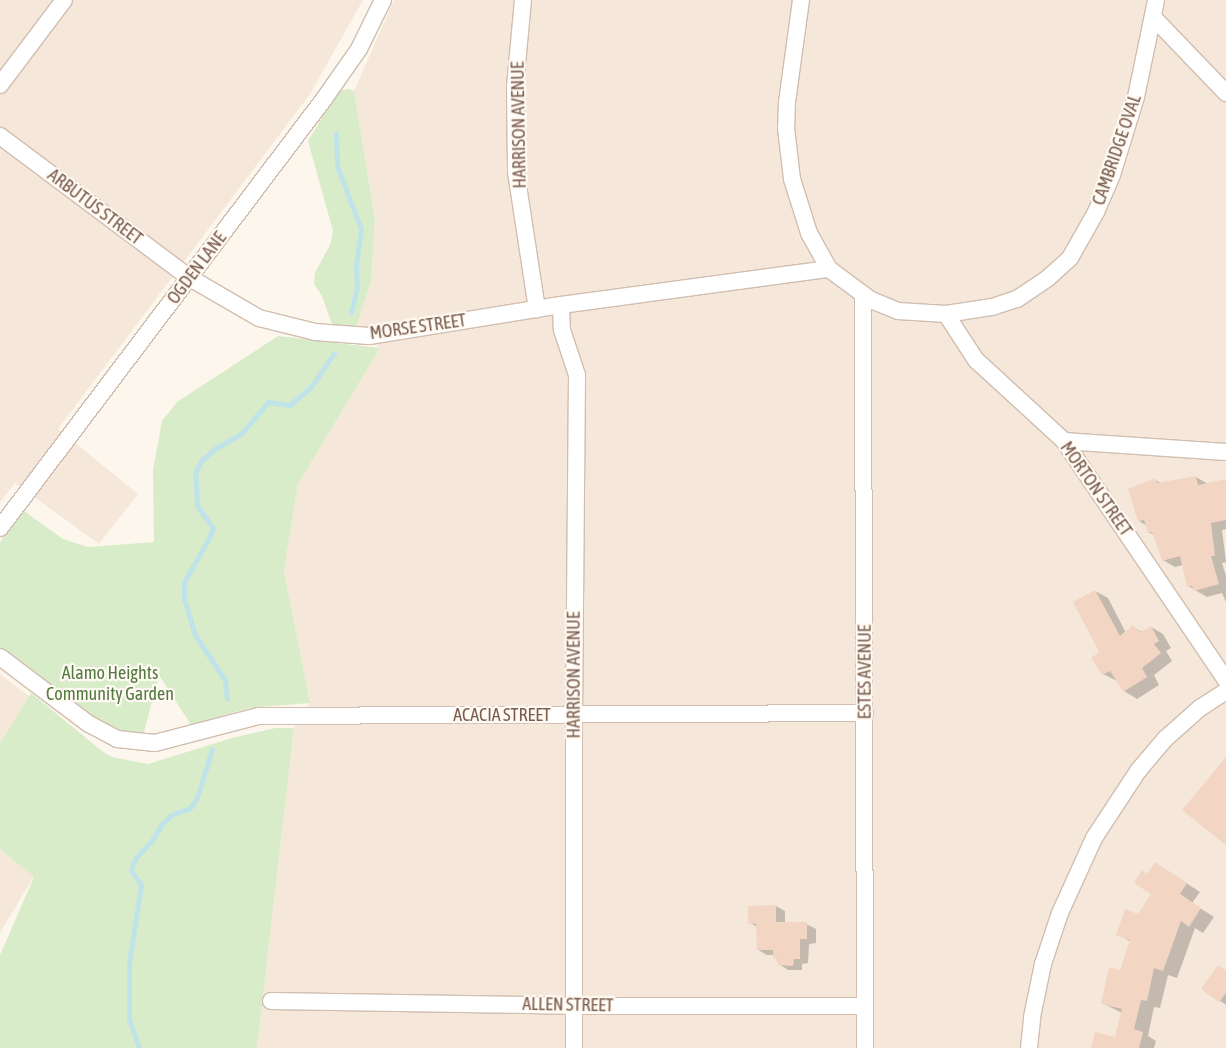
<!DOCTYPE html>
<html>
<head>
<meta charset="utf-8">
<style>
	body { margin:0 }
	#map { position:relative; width:1226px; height:1048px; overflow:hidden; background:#fdf6ec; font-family:"Asap Condensed",sans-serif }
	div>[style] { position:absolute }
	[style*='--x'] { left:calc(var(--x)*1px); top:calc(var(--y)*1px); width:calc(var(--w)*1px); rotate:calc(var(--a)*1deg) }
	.residential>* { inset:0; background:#f5e8da }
	.green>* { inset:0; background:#d8ecc9 }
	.shadow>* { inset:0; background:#0003 }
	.stream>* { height:5px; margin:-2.5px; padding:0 2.5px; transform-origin:2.5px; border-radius:2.5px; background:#bfe3e8 }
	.building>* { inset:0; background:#f3d5c3 }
	.roads { filter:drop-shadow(1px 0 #d1beb0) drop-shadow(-1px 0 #d1beb0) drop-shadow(0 1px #d1beb0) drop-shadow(0 -1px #d1beb0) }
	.street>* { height:16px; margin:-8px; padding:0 8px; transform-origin:8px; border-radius:8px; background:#fff }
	span { translate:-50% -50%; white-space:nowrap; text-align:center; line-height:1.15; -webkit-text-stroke:4.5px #fffaf3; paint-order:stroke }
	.street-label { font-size:18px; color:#7a5c4d }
	.park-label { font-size:18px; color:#537a41 }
</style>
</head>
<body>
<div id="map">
	<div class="residential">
		<i style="clip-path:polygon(0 0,363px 0,310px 94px,58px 429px,138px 494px,99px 544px,15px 483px,0 502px)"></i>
		<i style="clip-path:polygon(394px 0,1226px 0,1226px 1048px,257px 1048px,294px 728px,310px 703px,284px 571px,298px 484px,380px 348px,356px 329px,371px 281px,375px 219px,354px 91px)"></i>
		<i style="clip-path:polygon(0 674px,29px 696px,0 743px)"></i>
		<i style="clip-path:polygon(0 849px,34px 876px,0 933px)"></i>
	</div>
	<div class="green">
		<i style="clip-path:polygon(348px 89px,354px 91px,375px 219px,371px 281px,356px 329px,332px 324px,322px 296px,314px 284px,315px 273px,330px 245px,333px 231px,308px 141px,338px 91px)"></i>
		<i style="clip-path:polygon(278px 336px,380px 348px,298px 484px,284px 571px,310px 703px,249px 708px,191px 725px,159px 675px,143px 736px,119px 732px,93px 717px,0 648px,0 542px,24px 511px,63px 539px,88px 547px,154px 542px,153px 470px,162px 421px,177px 402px)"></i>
		<i style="clip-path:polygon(31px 693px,102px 751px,112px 757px,148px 764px,232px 738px,275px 728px,294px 728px,257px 1048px,0 1048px,0 955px,34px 877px,0 849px,0 743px)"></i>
	</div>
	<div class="shadow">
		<i style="clip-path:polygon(1196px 477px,1208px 484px,1226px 480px,1226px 529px,1222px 530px,1226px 562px,1222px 563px,1226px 576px,1226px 602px,1222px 593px,1207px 597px,1188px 586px,1183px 565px,1175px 567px,1163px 560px,1155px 536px,1149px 532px,1147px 526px,1139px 521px,1155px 480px,1161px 483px)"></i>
		<i style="clip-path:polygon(1095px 591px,1108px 598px,1126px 633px,1133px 627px,1142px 632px,1151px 627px,1163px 634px,1171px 648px,1166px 651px,1172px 661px,1154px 675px,1159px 685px,1137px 699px,1124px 691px,1117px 681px,1103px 674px)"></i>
		<i style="clip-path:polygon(1169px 872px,1200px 892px,1192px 903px,1214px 917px,1203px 933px,1195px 928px,1177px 978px,1168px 975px,1160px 1008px,1154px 1007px,1148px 1036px,1156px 1041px,1154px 1048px,1093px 1048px,1116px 1039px,1122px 1013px,1102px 1003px,1120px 971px,1131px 942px,1118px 934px,1139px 915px,1152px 893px,1148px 875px)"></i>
		<i style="clip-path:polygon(776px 906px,785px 911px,785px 923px,806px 924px,816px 929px,816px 943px,809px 944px,808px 963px,802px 964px,802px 970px,788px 970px,779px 964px,774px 955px,767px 955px,758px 950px,757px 927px,749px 922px)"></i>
		<i style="clip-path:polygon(1226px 971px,1226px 1005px,1202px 988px)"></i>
	</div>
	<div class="stream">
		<i style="--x:336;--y:134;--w:32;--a:88"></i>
		<i style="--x:337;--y:166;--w:67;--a:69.1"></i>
		<i style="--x:361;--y:229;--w:35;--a:98"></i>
		<i style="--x:356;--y:264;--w:24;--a:88"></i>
		<i style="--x:357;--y:288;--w:25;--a:104"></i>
		<i style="--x:227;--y:699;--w:19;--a:-96"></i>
		<i style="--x:225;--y:680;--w:54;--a:-123.7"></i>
		<i style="--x:195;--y:635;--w:37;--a:-107"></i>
		<i style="--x:184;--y:600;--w:18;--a:-90"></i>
		<i style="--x:184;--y:582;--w:48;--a:-60.3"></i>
		<i style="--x:208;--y:540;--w:13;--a:-67"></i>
		<i style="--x:213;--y:528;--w:27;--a:-126"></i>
		<i style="--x:197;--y:506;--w:33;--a:-93"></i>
		<i style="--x:195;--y:473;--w:13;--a:-63"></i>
		<i style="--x:201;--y:461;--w:20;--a:-41"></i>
		<i style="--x:216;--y:448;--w:30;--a:-30"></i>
		<i style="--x:242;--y:433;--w:40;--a:-50"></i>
		<i style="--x:268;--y:402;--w:22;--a:8"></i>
		<i style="--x:290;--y:405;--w:28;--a:-41"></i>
		<i style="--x:311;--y:387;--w:41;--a:-55.9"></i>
		<i style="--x:139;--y:1048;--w:31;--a:-109"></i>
		<i style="--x:129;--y:1019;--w:56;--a:-90"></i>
		<i style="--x:129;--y:963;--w:79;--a:-81.3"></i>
		<i style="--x:141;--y:885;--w:18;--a:-124"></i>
		<i style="--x:131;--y:870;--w:12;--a:-70"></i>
		<i style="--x:135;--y:859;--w:27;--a:-48"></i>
		<i style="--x:153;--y:839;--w:16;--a:-60"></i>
		<i style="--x:161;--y:825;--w:14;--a:-45"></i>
		<i style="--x:171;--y:815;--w:20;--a:-20"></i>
		<i style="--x:190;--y:808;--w:12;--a:-55"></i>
		<i style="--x:197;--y:798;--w:51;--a:-73"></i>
	</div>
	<div class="building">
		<i style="clip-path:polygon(1196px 476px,1198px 485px,1226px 479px,1226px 520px,1211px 523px,1215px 556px,1211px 556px,1219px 584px,1194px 591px,1192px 586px,1187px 587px,1180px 556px,1162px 561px,1152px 532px,1148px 533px,1144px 520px,1138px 521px,1128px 489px,1155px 478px,1157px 483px)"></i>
		<i style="clip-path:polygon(1095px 590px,1120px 636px,1133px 625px,1140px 632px,1151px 626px,1159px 641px,1154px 644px,1161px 653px,1142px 668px,1147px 677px,1123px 692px,1110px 671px,1102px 675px,1091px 658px,1099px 652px,1073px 602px)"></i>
		<i style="clip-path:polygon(1226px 757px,1226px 845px,1182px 810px)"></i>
		<i style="clip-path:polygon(1155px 862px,1187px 883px,1180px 894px,1201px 908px,1189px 927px,1181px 921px,1163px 971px,1154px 968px,1147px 1001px,1141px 1000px,1134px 1029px,1143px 1032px,1139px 1048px,1091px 1048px,1095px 1032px,1115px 1037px,1122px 1009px,1101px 1004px,1109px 967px,1120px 970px,1130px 940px,1116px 935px,1125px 909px,1138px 914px,1151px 894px,1134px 883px,1142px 870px,1147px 874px)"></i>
		<i style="clip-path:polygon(776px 905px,776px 922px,807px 922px,807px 939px,800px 939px,800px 959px,794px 959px,793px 966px,778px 965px,777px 959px,773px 958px,773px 950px,757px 950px,756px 924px,748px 923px,748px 906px)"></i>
		<i style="clip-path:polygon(1218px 965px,1226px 970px,1226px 993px,1219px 1002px,1201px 989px)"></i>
	</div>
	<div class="roads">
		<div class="street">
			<i style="--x:523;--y:0;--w:87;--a:95.3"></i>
			<i style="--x:515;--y:87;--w:85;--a:89.3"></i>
			<i style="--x:516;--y:172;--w:139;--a:81.3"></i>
			<i style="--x:801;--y:0;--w:103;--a:97.8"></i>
			<i style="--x:787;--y:102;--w:26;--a:92"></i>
			<i style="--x:786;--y:128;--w:51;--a:83.3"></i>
			<i style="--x:792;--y:179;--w:57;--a:72.5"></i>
			<i style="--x:809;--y:233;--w:41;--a:60.9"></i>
			<i style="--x:829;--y:269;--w:52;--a:36.4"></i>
			<i style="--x:871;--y:300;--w:29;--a:22"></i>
			<i style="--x:898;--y:311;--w:48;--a:3.6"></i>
			<i style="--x:946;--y:314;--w:47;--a:-8.7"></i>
			<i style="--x:992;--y:307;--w:26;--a:-18"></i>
			<i style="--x:1017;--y:299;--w:37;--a:-34"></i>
			<i style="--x:1048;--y:278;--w:30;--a:-42"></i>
			<i style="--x:1070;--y:258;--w:53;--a:-60.5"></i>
			<i style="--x:1096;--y:212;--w:40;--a:-66.6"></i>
			<i style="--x:1112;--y:175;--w:82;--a:-72.9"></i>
			<i style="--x:1136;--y:97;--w:99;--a:-78.3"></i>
			<i style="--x:1154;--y:18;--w:104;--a:46.2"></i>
			<i style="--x:0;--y:85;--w:106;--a:-53"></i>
			<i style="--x:0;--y:136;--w:237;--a:36.8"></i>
			<i style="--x:190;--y:278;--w:80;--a:30.1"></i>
			<i style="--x:259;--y:318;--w:58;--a:14"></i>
			<i style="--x:315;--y:332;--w:54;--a:4.2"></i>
			<i style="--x:369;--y:336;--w:194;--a:-9.2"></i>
			<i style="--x:561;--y:305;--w:270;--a:-7.7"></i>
			<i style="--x:863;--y:295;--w:753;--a:89.85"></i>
			<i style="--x:561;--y:305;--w:25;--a:88"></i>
			<i style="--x:562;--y:330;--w:47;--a:71.6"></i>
			<i style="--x:577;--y:375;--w:339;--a:90.5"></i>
			<i style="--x:574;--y:714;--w:334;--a:90"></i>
			<i style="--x:946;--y:314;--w:55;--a:56.9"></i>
			<i style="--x:976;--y:360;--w:120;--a:42.6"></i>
			<i style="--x:1064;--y:441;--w:289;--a:55.9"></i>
			<i style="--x:1064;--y:441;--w:162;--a:3.9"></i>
			<i style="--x:0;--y:528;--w:538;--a:-52.94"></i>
			<i style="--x:324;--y:99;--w:61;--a:-55"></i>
			<i style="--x:359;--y:49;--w:55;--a:-63.9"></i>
			<i style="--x:0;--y:657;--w:111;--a:37"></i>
			<i style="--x:89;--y:724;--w:32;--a:28"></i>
			<i style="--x:117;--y:739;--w:38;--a:6"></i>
			<i style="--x:155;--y:743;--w:107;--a:-14.6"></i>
			<i style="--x:259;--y:716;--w:606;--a:-0.28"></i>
			<i style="--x:271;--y:1001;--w:303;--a:0.9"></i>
			<i style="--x:574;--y:1006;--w:291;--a:0"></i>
			<i style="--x:1029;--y:1048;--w:31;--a:-84"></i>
			<i style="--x:1032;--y:1017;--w:54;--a:-78.3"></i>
			<i style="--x:1043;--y:964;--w:54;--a:-71.6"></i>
			<i style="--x:1060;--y:913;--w:82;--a:-65.6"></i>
			<i style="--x:1094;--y:838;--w:80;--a:-56.7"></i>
			<i style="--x:1138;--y:771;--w:42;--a:-49.8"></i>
			<i style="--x:1165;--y:739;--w:47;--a:-41.5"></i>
			<i style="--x:1200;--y:708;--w:31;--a:-33"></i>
		</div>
	</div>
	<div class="street-label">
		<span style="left:519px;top:125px;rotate:-91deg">HARRISON AVENUE</span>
		<span style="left:1117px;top:150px;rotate:-71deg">CAMBRIDGE OVAL</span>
		<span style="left:95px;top:207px;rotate:37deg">ARBUTUS STREET</span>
		<span style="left:197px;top:268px;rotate:-53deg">OGDEN LANE</span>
		<span style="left:418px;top:327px;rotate:-8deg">MORSE STREET</span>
		<span style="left:1096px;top:489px;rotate:55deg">MORTON STREET</span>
		<span style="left:865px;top:672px;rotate:-90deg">ESTES AVENUE</span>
		<span style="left:574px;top:675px;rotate:-90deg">HARRISON AVENUE</span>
		<span style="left:502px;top:715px">ACACIA STREET</span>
		<span style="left:568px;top:1005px;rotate:1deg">ALLEN STREET</span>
	</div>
	<div class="park-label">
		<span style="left:110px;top:684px">Alamo Heights<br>Community Garden</span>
	</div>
</div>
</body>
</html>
